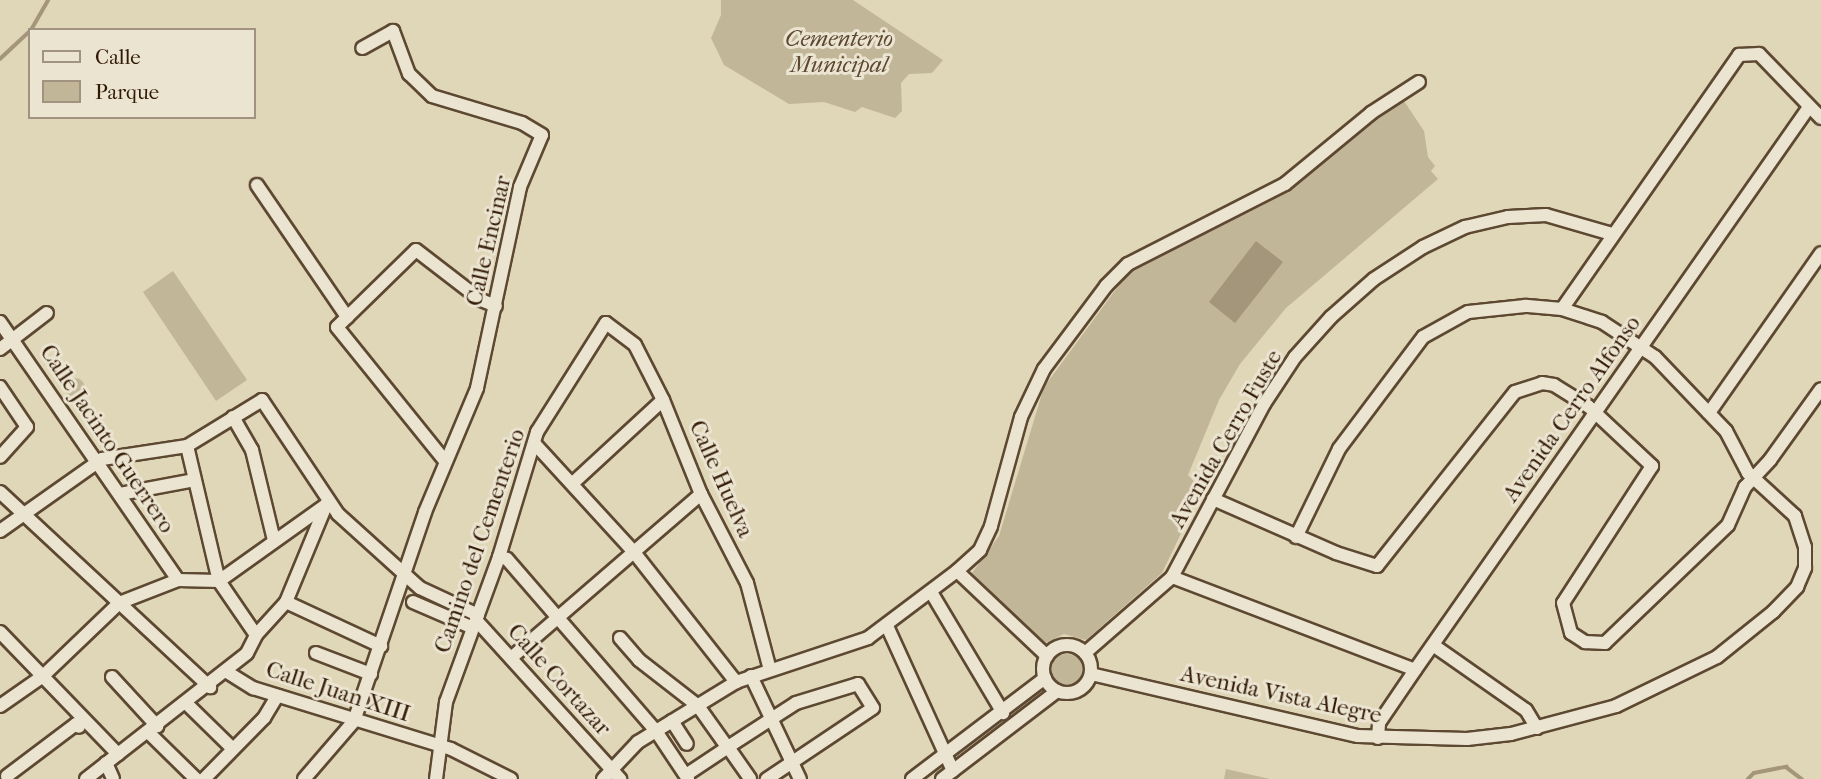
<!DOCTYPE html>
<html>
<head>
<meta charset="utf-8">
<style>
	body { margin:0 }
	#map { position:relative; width:1821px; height:779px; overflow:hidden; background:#e0d6b8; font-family:"IM FELL French Canon",serif }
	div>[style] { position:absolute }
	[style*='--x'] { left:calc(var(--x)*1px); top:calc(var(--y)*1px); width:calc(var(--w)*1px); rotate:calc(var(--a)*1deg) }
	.green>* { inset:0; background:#c2b699 }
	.round { border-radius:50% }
	.water>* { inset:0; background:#a4967b }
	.stream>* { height:3.5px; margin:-1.75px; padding:0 1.75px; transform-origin:1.75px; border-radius:1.75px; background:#a4967b }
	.roads { filter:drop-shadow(2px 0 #5d4831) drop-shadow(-2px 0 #5d4831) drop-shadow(0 2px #5d4831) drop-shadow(0 -2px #5d4831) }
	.minor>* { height:12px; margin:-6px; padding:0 6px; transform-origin:6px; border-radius:6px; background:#ebe4d1 }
	.minor>.ring { margin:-6px; padding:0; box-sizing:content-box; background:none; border:12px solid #ebe4d1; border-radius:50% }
	span { translate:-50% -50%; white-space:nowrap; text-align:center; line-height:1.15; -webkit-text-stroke:6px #ebe4d1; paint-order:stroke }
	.park-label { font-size:23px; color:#5c4831; font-style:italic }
	.street-label { font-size:23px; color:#311904 }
	.legend { position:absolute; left:28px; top:28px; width:228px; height:91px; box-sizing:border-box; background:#ebe4d1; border:2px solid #a1937f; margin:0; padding:9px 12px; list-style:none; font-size:21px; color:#311904 }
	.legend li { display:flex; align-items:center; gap:14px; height:35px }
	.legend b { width:35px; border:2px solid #a1937f }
</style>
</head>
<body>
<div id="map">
	<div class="green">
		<i style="clip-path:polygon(721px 0,853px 0,943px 60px,932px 73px,909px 74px,901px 83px,902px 111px,895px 118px,862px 107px,855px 112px,824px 102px,789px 104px,724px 65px,711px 38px,721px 15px)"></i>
		<i style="clip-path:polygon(1402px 98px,1424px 131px,1428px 157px,1435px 166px,1431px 171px,1438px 179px,1286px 308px,1240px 364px,1219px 400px,1188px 475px,1202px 490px,1162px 573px,1086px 640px,1064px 634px,1043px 644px,972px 573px,999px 536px,1044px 387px,1125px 277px,1144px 263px,1263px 205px)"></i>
		<i style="clip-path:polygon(173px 271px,247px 380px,216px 401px,143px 292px)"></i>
		<i class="round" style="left:65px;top:378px;width:20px;height:20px"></i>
		<i class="round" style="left:1051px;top:654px;width:32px;height:32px"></i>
		<i style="clip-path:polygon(1226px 769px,1270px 779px,1224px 779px)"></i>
	</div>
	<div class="water">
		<i style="clip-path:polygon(1256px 241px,1283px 262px,1235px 323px,1209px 302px)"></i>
	</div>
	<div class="stream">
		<i style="--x:31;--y:30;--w:34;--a:-60"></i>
		<i style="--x:0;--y:59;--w:41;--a:-43"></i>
		<i style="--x:1748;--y:779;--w:8;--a:-45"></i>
		<i style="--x:1754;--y:773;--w:33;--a:-11"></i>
		<i style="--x:1786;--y:767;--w:20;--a:37"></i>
	</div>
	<div class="roads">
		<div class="minor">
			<i style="--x:257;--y:185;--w:160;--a:55.7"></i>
			<i style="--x:1562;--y:309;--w:310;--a:-55.1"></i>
			<i style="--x:1739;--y:55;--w:20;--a:-3"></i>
			<i style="--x:1759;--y:54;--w:89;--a:45.9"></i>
			<i style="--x:0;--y:322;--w:313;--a:55.4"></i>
			<i style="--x:0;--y:349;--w:59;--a:-37.5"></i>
			<i style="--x:0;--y:387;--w:48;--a:56"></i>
			<i style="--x:27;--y:427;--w:40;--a:132"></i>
			<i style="--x:1709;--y:413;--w:195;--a:-55"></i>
			<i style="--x:233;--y:417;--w:38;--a:60"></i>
			<i style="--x:252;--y:450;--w:93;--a:76.3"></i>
			<i style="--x:534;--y:443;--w:147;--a:47.5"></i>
			<i style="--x:633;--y:551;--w:167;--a:51.8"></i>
			<i style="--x:187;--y:446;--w:139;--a:76.7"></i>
			<i style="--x:219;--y:581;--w:65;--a:55.6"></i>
			<i style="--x:445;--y:461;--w:172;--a:-128.9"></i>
			<i style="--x:337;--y:327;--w:110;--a:-44.3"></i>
			<i style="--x:416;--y:250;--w:82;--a:37.6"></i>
			<i style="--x:481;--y:300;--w:16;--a:22"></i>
			<i style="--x:573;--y:483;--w:122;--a:-42.7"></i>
			<i style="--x:0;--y:492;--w:287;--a:42.9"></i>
			<i style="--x:120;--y:494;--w:76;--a:-10.6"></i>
			<i style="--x:1213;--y:499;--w:134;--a:23.7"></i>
			<i style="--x:1336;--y:553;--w:43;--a:17.6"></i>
			<i style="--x:1377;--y:566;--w:222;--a:-51.6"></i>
			<i style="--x:1515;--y:392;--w:28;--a:-18"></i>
			<i style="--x:1542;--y:383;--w:12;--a:9"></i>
			<i style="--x:1554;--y:385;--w:40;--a:32"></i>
			<i style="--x:1588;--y:406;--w:88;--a:43.2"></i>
			<i style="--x:1652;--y:466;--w:163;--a:123"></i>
			<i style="--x:1563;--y:603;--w:31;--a:75"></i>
			<i style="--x:1571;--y:633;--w:17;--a:33"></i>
			<i style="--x:1585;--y:642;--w:20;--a:3"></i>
			<i style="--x:1605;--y:643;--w:170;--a:-43.8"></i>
			<i style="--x:1728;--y:525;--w:42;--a:-65.9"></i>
			<i style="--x:1745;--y:487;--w:37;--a:-47"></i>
			<i style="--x:1770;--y:460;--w:87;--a:-54.3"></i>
			<i style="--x:0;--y:531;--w:125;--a:-35.2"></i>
			<i style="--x:102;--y:459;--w:86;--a:-8.7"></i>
			<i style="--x:187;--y:446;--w:88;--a:-31.5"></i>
			<i style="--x:262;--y:400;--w:137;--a:56.3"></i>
			<i style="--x:338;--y:514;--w:110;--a:42.1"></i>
			<i style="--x:420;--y:588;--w:64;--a:25"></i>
			<i style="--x:499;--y:557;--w:8;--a:14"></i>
			<i style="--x:507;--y:559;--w:228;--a:49.1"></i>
			<i style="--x:656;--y:731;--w:58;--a:56.3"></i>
			<i style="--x:957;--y:571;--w:124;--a:43.4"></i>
			<i style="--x:1172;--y:577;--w:260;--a:20.9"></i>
			<i style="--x:219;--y:581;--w:133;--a:-35.5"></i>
			<i style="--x:931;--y:592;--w:141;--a:59.2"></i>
			<i style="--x:286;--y:602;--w:105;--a:24.9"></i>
			<i style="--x:413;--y:602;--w:65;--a:23.4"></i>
			<i style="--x:476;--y:620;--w:215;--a:47.8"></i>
			<i style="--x:887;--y:626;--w:159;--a:65.5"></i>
			<i style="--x:0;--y:632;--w:170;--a:46"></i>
			<i style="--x:620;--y:638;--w:29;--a:49"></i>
			<i style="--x:639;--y:660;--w:75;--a:37.9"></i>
			<i style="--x:698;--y:706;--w:47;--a:54.6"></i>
			<i class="ring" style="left:1043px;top:645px;width:36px;height:36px"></i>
			<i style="--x:1433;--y:645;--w:113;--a:35"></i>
			<i style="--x:1526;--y:710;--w:21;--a:59"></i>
			<i style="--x:316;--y:653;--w:59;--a:20.9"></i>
			<i style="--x:1085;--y:653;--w:116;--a:-41.1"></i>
			<i style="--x:1172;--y:577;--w:196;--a:-62"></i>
			<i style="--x:1264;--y:404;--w:56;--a:-56.6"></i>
			<i style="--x:1295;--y:357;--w:54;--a:-48"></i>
			<i style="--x:1331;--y:317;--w:57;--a:-41.5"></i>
			<i style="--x:1374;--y:279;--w:59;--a:-33.1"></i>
			<i style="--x:1423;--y:247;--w:47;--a:-25.5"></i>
			<i style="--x:1465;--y:227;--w:44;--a:-13.1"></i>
			<i style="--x:1508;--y:217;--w:38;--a:-3"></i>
			<i style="--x:1546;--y:215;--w:69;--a:16.1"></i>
			<i style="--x:511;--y:658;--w:251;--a:-40.8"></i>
			<i style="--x:227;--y:672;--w:31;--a:32"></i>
			<i style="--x:253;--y:688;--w:207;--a:17.1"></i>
			<i style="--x:451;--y:749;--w:67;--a:26.6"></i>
			<i style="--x:1091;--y:674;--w:274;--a:13.1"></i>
			<i style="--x:1358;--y:736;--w:109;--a:1.6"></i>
			<i style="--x:1467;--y:739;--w:44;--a:-6.5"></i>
			<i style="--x:1511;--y:734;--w:109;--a:-14.9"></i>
			<i style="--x:1616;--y:706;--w:112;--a:-25.9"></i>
			<i style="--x:1717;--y:657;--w:72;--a:-38.8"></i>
			<i style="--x:1773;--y:612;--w:35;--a:-46"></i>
			<i style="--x:1797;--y:587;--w:21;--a:-67"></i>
			<i style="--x:1805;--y:568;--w:21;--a:-90"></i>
			<i style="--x:1805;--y:547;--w:33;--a:-108"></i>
			<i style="--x:1795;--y:516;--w:64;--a:-137.5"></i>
			<i style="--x:1748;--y:473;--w:47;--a:-117.6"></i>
			<i style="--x:1726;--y:431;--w:103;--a:-133.8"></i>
			<i style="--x:1655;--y:357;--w:64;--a:-146.6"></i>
			<i style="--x:1602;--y:322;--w:42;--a:-162"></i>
			<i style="--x:1562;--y:309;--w:37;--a:-175"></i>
			<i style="--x:1525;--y:306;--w:57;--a:174"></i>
			<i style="--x:1468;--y:312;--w:51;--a:150.9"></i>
			<i style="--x:1423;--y:337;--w:140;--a:126.9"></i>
			<i style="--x:1339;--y:449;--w:98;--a:116"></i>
			<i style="--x:751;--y:676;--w:114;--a:64.6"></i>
			<i style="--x:112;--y:677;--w:67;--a:47.4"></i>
			<i style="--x:187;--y:704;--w:64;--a:44.4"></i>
			<i style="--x:0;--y:706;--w:52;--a:-34.9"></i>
			<i style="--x:43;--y:676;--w:105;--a:-43.8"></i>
			<i style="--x:119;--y:603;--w:63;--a:-21.3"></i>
			<i style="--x:178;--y:580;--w:41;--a:1.4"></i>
			<i style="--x:672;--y:721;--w:27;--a:57"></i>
			<i style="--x:148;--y:732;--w:67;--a:44.4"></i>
			<i style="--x:1378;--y:738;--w:15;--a:-86"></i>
			<i style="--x:1379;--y:723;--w:64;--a:-55.8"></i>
			<i style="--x:1415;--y:670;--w:687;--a:-55.01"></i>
			<i style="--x:731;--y:745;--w:77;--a:-32.9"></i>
			<i style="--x:796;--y:703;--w:65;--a:-17"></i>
			<i style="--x:858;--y:684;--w:28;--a:58"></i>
			<i style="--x:873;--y:708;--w:128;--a:146.2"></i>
			<i style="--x:730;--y:750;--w:35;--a:55"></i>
			<i style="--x:106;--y:763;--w:17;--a:66"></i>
			<i style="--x:686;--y:775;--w:47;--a:-33.7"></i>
			<i style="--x:7;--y:776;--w:86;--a:-37"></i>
			<i style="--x:76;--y:724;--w:4;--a:45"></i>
			<i style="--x:86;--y:779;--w:204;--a:-38"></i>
			<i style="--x:247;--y:653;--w:20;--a:-63"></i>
			<i style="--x:256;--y:635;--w:45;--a:-47.7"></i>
			<i style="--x:286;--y:602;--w:107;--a:-67.5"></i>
			<i style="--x:204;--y:779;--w:86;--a:-45.5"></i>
			<i style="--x:264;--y:718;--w:26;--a:-59"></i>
			<i style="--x:304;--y:779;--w:77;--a:-49.2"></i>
			<i style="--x:354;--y:721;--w:221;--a:-71.2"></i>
			<i style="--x:425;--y:512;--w:134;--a:-67.2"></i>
			<i style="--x:477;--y:388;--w:206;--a:-77.9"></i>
			<i style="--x:520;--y:187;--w:56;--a:-67.1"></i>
			<i style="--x:542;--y:135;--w:23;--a:-149"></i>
			<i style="--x:522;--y:123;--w:94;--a:-163.3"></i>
			<i style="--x:432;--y:96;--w:32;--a:-136"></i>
			<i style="--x:409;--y:74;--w:46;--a:-110.4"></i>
			<i style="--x:393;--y:31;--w:35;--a:151"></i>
			<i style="--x:436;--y:779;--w:78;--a:-82.6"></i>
			<i style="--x:446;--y:702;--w:154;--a:-69.9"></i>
			<i style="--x:499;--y:557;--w:131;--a:-73.1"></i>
			<i style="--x:537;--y:432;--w:129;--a:-57.7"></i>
			<i style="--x:606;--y:323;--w:36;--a:37"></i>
			<i style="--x:635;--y:345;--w:62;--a:63"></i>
			<i style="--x:663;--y:400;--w:101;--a:68"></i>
			<i style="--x:701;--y:494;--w:100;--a:62.7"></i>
			<i style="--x:747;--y:583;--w:90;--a:75.2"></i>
			<i style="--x:603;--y:779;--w:51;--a:-46.6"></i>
			<i style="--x:638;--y:742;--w:115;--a:-31.5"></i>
			<i style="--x:736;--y:682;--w:139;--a:-18.4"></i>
			<i style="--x:868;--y:638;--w:111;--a:-37"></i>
			<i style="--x:957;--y:571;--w:31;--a:-42"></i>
			<i style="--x:980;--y:550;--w:26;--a:-65"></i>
			<i style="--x:991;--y:526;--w:113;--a:-74.6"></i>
			<i style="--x:1021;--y:417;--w:53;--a:-64.4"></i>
			<i style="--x:1044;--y:369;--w:104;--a:-53.2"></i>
			<i style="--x:1106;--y:286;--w:31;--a:-45"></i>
			<i style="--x:1128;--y:264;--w:176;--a:-27"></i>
			<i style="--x:1285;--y:184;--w:112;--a:-39.5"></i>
			<i style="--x:1371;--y:113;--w:57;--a:-32.9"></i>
			<i style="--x:912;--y:779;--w:167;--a:-37.2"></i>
			<i style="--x:942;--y:779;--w:145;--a:-37.4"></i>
		</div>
	</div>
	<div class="park-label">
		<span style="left:839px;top:52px">Cementerio<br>Municipal</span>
	</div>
	<div class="street-label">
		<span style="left:489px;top:241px;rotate:-77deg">Calle Encinar</span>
		<span style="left:1572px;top:409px;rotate:-55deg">Avenida Cerro Alfonso</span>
		<span style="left:107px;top:439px;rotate:56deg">Calle Jacinto Guerrero</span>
		<span style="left:1226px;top:439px;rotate:-60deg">Avenida Cerro Fuste</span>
		<span style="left:721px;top:479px;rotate:66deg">Calle Huelva</span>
		<span style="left:480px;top:541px;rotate:-71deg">Camino del Cementerio</span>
		<span style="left:559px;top:680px;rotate:48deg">Calle Cortazar</span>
		<span style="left:338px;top:692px;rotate:18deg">Calle Juan XIII</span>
		<span style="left:1281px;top:695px;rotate:12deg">Avenida Vista Alegre</span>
	</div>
	<ul class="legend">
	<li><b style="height:9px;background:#ebe4d1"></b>Calle</li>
	<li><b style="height:19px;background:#c2b699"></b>Parque</li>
	</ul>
</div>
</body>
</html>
